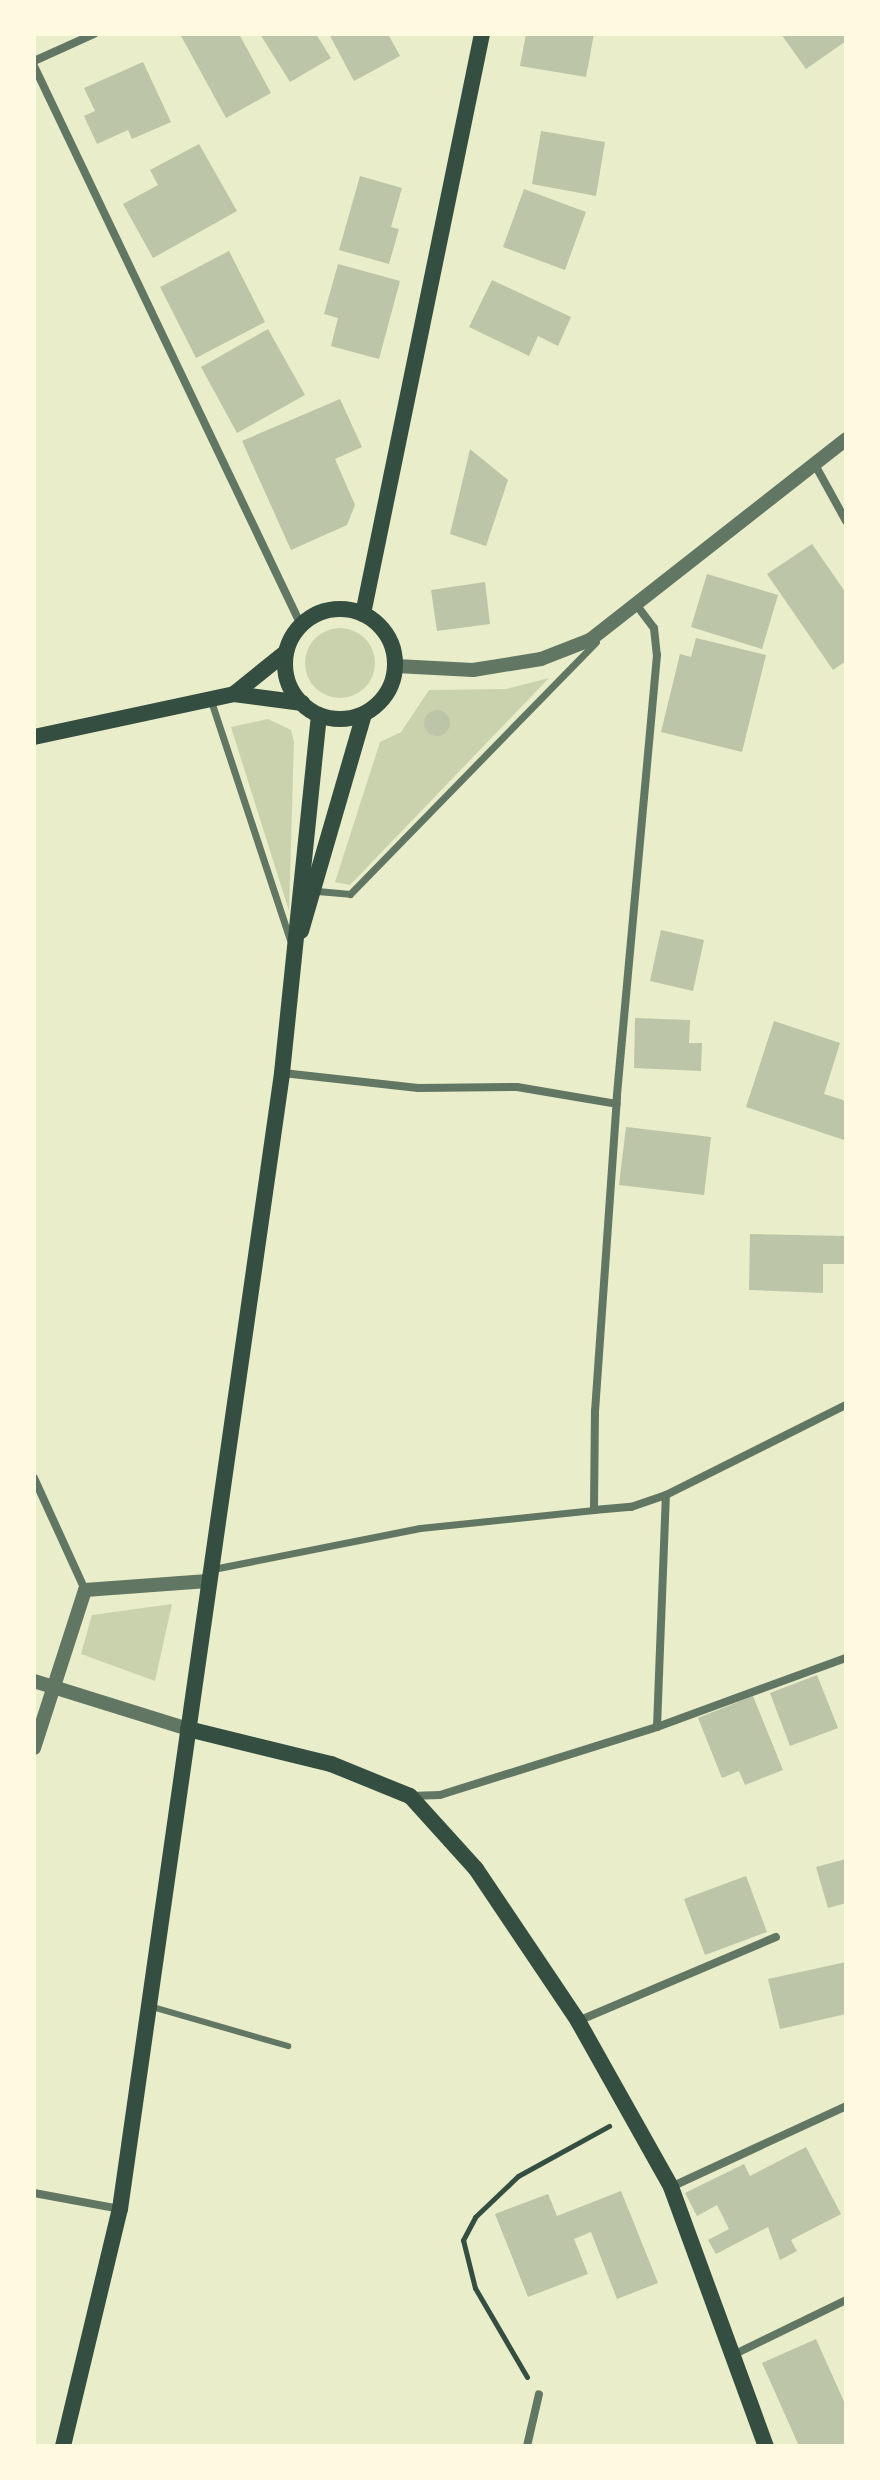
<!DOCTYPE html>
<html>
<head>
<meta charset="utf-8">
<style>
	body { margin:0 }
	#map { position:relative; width:880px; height:2480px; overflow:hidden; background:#e9edc9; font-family:"Work Sans",sans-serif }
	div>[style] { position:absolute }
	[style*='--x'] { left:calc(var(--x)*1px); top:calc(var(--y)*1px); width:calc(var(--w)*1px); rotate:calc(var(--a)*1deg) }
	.green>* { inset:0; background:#cad2ad }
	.round { border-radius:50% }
	.building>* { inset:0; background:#bcc5a7 }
	.path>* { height:5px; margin:-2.5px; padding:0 2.5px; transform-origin:2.5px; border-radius:2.5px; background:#344e41 }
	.service>* { height:6px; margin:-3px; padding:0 3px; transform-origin:3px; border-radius:3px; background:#617663 }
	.pedestrian>* { height:7px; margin:-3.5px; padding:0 3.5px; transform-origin:3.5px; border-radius:3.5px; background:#617663 }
	.minor>* { height:8px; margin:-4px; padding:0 4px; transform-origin:4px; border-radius:4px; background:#617663 }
	.tertiary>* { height:14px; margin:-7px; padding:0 7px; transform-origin:7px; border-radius:7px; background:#617663 }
	.secondary>* { height:16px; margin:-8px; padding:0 8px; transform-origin:8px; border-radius:8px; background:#344e41 }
	.secondary>.ring { margin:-8px; padding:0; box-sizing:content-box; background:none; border:16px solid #344e41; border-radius:50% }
	span { translate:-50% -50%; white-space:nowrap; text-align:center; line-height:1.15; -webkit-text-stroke:8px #fefae0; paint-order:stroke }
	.frame { position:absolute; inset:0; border:36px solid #fefae0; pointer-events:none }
</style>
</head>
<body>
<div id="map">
	<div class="green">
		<i class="round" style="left:305px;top:628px;width:70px;height:70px"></i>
		<i style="clip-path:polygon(549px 678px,350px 885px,335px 882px,380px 742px,401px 732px,429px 690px,506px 689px)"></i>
		<i style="clip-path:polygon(268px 719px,291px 730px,294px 742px,289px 911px,231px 727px)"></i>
		<i style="clip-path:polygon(172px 1604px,155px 1681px,81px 1654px,92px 1615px)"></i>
	</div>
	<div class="building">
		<i style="clip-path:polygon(180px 34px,239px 34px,271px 93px,226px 118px)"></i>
		<i style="clip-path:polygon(260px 34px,316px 34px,331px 58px,290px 82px)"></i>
		<i style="clip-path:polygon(329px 34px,388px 34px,400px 56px,354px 81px)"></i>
		<i style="clip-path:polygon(526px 34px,594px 34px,586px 77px,520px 66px)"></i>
		<i style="clip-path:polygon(781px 34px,846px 34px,846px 41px,806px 69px)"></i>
		<i style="clip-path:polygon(143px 62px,171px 122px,132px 139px,128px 130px,97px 144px,84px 116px,95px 111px,84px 88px)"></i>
		<i style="clip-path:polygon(541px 131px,605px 142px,596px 196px,532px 184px)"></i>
		<i style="clip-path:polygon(199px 144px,237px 211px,153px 258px,123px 204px,158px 185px,150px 170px)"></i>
		<i style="clip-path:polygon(360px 176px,402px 188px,391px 227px,399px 229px,389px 264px,339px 250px)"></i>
		<i style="clip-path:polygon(524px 189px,586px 212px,565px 270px,503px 247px)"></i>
		<i style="clip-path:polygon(229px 251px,265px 322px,196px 358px,160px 287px)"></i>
		<i style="clip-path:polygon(338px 264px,400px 281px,379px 359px,331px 346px,338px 318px,324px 314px)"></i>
		<i style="clip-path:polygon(492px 280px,571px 317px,558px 346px,538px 336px,529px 356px,469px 327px)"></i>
		<i style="clip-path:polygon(268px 329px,305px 395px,237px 433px,201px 367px)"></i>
		<i style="clip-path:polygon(340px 399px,362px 447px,335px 459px,355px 505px,347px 525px,291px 550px,242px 441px)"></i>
		<i style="clip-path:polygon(470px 449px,508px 480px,486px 546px,450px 534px)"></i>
		<i style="clip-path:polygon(812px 544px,846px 593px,846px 661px,833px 670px,767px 574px)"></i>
		<i style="clip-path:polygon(707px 574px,778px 595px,762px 649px,691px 627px)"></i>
		<i style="clip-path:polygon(485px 582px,490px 624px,437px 631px,431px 590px)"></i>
		<i style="clip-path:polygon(696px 638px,766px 655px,742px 752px,661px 732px,680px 654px,691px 657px)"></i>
		<i class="round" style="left:424px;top:710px;width:26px;height:26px"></i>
		<i style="clip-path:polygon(661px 930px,704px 940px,693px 991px,650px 981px)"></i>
		<i style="clip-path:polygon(635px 1018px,690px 1020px,689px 1043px,702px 1043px,701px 1071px,634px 1068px)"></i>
		<i style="clip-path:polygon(774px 1021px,840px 1043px,824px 1094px,846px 1101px,844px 1140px,746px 1107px)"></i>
		<i style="clip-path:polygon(626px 1127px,711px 1137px,704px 1195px,619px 1185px)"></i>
		<i style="clip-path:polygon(750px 1234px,846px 1236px,846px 1264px,823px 1264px,823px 1293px,749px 1290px)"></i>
		<i style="clip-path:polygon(817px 1675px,838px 1728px,790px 1746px,770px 1693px)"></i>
		<i style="clip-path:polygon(753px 1696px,783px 1770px,745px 1785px,739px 1771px,722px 1778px,698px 1718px)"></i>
		<i style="clip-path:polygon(846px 1859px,846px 1903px,828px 1908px,816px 1867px)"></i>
		<i style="clip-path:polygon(746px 1876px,767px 1932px,705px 1955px,684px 1899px)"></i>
		<i style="clip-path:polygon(846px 1962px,846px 2014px,780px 2029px,768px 1979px)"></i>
		<i style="clip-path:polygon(806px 2147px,841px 2214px,791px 2240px,797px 2251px,780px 2260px,768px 2227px,716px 2254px,708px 2240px,729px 2229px,717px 2205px,697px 2216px,685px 2193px,744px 2164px,750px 2176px)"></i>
		<i style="clip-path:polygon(621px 2191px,658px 2283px,617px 2299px,591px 2232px,574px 2239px,588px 2274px,528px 2297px,495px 2214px,548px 2194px,557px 2216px)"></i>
		<i style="clip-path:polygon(816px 2339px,846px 2406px,846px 2446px,799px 2446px,762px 2363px)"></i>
	</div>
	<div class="path">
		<i style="--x:527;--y:2377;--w:103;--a:-120.3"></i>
		<i style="--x:475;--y:2288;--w:49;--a:-104"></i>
		<i style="--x:463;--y:2240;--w:26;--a:-62"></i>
		<i style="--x:475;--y:2217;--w:59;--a:-43.6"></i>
		<i style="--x:518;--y:2176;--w:104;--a:-28.8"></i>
	</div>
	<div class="service">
		<i style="--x:149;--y:2006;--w:145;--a:16.1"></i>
	</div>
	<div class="pedestrian">
		<i style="--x:211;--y:701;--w:252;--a:71.7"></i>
		<i style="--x:317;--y:891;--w:33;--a:5"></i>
		<i style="--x:350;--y:894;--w:352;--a:-45.7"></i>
		<i style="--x:213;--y:1569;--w:211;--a:-11.2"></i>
		<i style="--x:420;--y:1528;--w:175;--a:-5.9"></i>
	</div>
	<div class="minor">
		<i style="--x:34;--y:61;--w:66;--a:-24.2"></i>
		<i style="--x:34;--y:66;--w:619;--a:64.47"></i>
		<i style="--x:814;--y:463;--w:66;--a:61.1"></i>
		<i style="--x:638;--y:607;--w:26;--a:53"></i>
		<i style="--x:654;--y:628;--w:27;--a:84"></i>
		<i style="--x:657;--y:655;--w:444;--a:95.2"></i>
		<i style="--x:617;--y:1097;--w:315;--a:94"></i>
		<i style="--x:595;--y:1411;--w:99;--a:90.6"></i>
		<i style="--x:594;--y:1510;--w:37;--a:-5"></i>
		<i style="--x:631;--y:1507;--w:37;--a:-19"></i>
		<i style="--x:666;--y:1495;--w:201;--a:-26.6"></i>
		<i style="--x:283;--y:1073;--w:136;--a:6.3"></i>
		<i style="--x:418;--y:1088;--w:99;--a:-0.6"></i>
		<i style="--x:517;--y:1087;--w:101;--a:9.6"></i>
		<i style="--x:34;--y:1478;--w:123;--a:65.5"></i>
		<i style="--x:657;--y:1727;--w:232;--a:-87.8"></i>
		<i style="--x:410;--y:1796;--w:30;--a:-2"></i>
		<i style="--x:440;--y:1795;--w:227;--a:-17.4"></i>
		<i style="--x:657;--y:1727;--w:201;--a:-20.1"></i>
		<i style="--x:578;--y:2021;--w:215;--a:-23"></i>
		<i style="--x:671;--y:2187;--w:193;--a:-24.8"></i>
		<i style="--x:34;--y:2193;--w:87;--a:10.5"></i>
		<i style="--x:735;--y:2354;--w:123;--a:-25.9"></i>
		<i style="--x:527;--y:2446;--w:53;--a:-77"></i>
	</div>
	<div class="tertiary">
		<i style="--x:396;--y:666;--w:77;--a:3"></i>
		<i style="--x:473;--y:670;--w:69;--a:-9.2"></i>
		<i style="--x:541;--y:659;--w:53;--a:-21.2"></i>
		<i style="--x:590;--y:640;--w:325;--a:-38.1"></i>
		<i style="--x:34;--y:1681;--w:161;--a:17.3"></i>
		<i style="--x:34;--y:1748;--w:166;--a:-72.1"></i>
		<i style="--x:85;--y:1590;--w:123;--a:-4.2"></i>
	</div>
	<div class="secondary">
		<i class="ring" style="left:285px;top:609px;width:94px;height:94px"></i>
		<i style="--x:363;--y:614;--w:592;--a:-78.41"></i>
		<i style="--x:234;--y:694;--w:67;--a:-38.9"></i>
		<i style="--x:34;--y:737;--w:205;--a:-12.1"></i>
		<i style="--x:234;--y:694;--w:69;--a:7.5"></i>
		<i style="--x:301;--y:931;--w:226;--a:-73.8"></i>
		<i style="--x:188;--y:1729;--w:147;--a:13.8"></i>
		<i style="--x:331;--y:1764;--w:85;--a:22.1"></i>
		<i style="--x:410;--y:1796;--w:98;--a:47.9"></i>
		<i style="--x:476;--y:1869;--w:183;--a:56.1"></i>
		<i style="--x:578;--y:2021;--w:190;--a:60.7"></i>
		<i style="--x:671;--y:2187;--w:276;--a:69.9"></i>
		<i style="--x:63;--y:2446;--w:244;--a:-76.5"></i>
		<i style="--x:120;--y:2209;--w:1147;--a:-81.88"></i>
		<i style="--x:282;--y:1073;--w:360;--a:-84.1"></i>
	</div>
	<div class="frame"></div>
</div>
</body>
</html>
